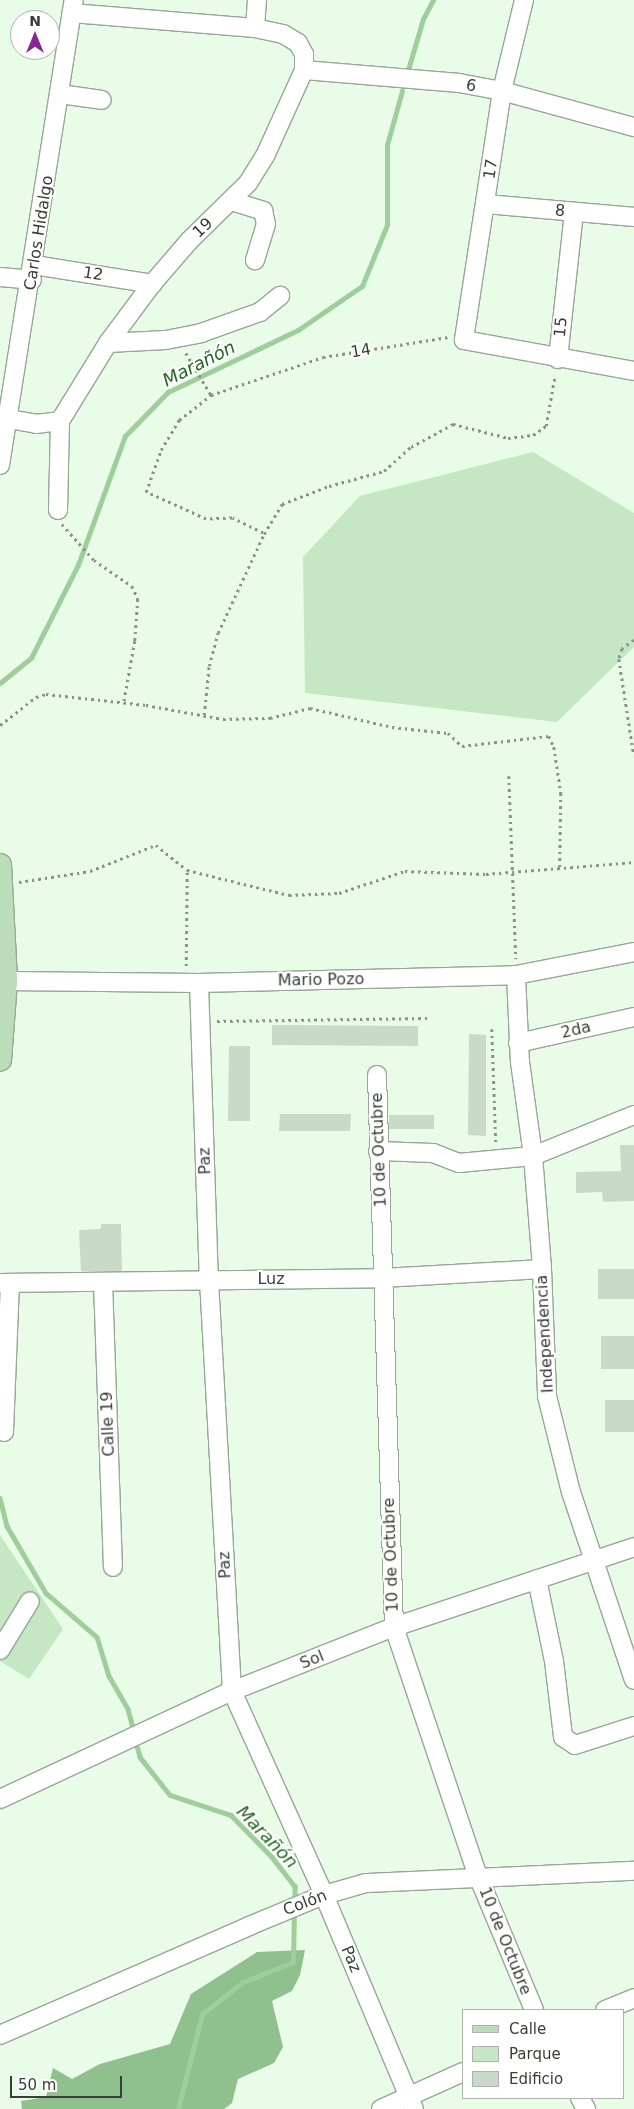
<!DOCTYPE html>
<html>
<head>
<meta charset="utf-8">
<style>
	body { margin:0 }
	#map { position:relative; width:634px; height:2109px; overflow:hidden; background:#e9fce8; font-family:"DejaVu Sans",sans-serif }
	div>[style] { position:absolute }
	[style*='--x'] { left:calc(var(--x)*1px); top:calc(var(--y)*1px); width:calc(var(--w)*1px); rotate:calc(var(--a)*1deg) }
	.green>* { inset:0; background:#c5e7c3 }
	.forest>* { inset:0; background:#8fc08d }
	.stream>* { height:4.5px; margin:-2.25px; padding:0 2.25px; transform-origin:2.25px; border-radius:2.25px; background:#9ecf9b }
	.building>* { inset:0; background:#c9dbc8 }
	.path>* { height:2.5px; margin-top:-1.25px; transform-origin:0; background:repeating-linear-gradient(90deg,#879487 0 2.5px,transparent 0 6.5px) }
	.roads { filter:drop-shadow(1px 0 #96a795) drop-shadow(-1px 0 #96a795) drop-shadow(0 1px #96a795) drop-shadow(0 -1px #96a795) }
	.minor>* { height:18px; margin:-9px; padding:0 9px; transform-origin:9px; border-radius:9px; background:#fff }
	.major>* { height:22px; margin:-11px; padding:0 11px; transform-origin:11px; border-radius:11px; background:#bbddb9 }
	span { translate:-50% -50%; white-space:nowrap; text-align:center; line-height:1.15; -webkit-text-stroke:4px #fff; paint-order:stroke }
	.street-label { font-size:16px; color:#363e36 }
	.water-label { font-size:18px; color:#246524; font-style:italic }
	.legend { position:absolute; left:462px; top:2009px; width:162px; height:90px; box-sizing:border-box; background:#fff; border:1px solid #afb2af; margin:0; padding:6px 9px; list-style:none; font-size:15px; color:#363e36 }
	.legend li { display:flex; align-items:center; gap:10px; height:25px }
	.legend b { width:25px; border:1px solid #afb2af }
	.north { position:absolute; left:10px; top:10px; width:50px; height:50px; box-sizing:border-box; background:#fff; border:1px solid #afb2af; border-radius:50%; rotate:0deg; font-size:14px; font-weight:700; line-height:20px; text-align:center; color:#363e36 }
	.north::after { content:''; display:block; margin:auto; width:18px; height:22px; background:#872892; clip-path:polygon(50% 0,100% 100%,50% 72%,0 100%) }
	.scale { position:absolute; left:10px; top:2076px; width:112px; height:22px; box-sizing:border-box; border:2px solid #363e36; border-top:0; padding-left:6px; font-size:15px; line-height:18px; white-space:nowrap; color:#363e36; -webkit-text-stroke:4px #fff; paint-order:stroke }
</style>
</head>
<body>
<div id="map">
	<div class="green">
		<i style="clip-path:polygon(533px 452px,634px 513px,634px 647px,557px 722px,305px 693px,303px 557px,360px 496px)"></i>
		<i style="clip-path:polygon(0 1535px,63px 1629px,29px 1679px,0 1661px)"></i>
	</div>
	<div class="forest">
		<i style="clip-path:polygon(305px 1950px,300px 1975px,292px 1991px,272px 2001px,283px 2047px,274px 2063px,238px 2079px,232px 2103px,224px 2109px,22px 2109px,21px 2101px,46px 2097px,53px 2068px,72px 2079px,100px 2064px,170px 2044px,191px 1994px,257px 1952px)"></i>
	</div>
	<div class="stream">
		<i style="--x:408;--y:70;--w:53;--a:-73.6"></i>
		<i style="--x:423;--y:19;--w:21;--a:-62"></i>
		<i style="--x:0;--y:683;--w:40;--a:-39"></i>
		<i style="--x:31;--y:658;--w:104;--a:-63.2"></i>
		<i style="--x:78;--y:565;--w:137;--a:-70"></i>
		<i style="--x:125;--y:436;--w:62;--a:-45.7"></i>
		<i style="--x:168;--y:392;--w:144;--a:-25.5"></i>
		<i style="--x:298;--y:330;--w:78;--a:-34.5"></i>
		<i style="--x:362;--y:286;--w:66;--a:-67.7"></i>
		<i style="--x:387;--y:225;--w:80;--a:-90"></i>
		<i style="--x:387;--y:145;--w:56;--a:-74.5"></i>
		<i style="--x:0;--y:1498;--w:29;--a:76"></i>
		<i style="--x:7;--y:1526;--w:78;--a:59.8"></i>
		<i style="--x:46;--y:1593;--w:67;--a:40.8"></i>
		<i style="--x:97;--y:1637;--w:41;--a:72.9"></i>
		<i style="--x:109;--y:1676;--w:38;--a:60"></i>
		<i style="--x:128;--y:1709;--w:24;--a:75"></i>
		<i style="--x:135;--y:1739;--w:19;--a:74"></i>
		<i style="--x:140;--y:1757;--w:48;--a:51.7"></i>
		<i style="--x:170;--y:1795;--w:64;--a:18.2"></i>
		<i style="--x:231;--y:1815;--w:59;--a:45.7"></i>
		<i style="--x:272;--y:1857;--w:37;--a:52"></i>
		<i style="--x:295;--y:1886;--w:16;--a:90"></i>
		<i style="--x:178;--y:2109;--w:98;--a:-75.8"></i>
		<i style="--x:202;--y:2014;--w:52;--a:-38"></i>
		<i style="--x:243;--y:1982;--w:54;--a:-21.8"></i>
		<i style="--x:293;--y:1962;--w:50;--a:-88.9"></i>
	</div>
	<div class="building">
		<i style="clip-path:polygon(272px 1025px,418px 1026px,418px 1046px,272px 1045px)"></i>
		<i style="clip-path:polygon(469px 1034px,486px 1035px,486px 1136px,468px 1135px)"></i>
		<i style="clip-path:polygon(229px 1046px,250px 1046px,250px 1121px,228px 1121px)"></i>
		<i style="clip-path:polygon(280px 1114px,351px 1114px,350px 1131px,279px 1131px)"></i>
		<i style="clip-path:polygon(389px 1115px,434px 1115px,434px 1129px,389px 1129px)"></i>
		<i style="clip-path:polygon(620px 1145px,634px 1145px,634px 1201px,603px 1202px,602px 1192px,576px 1193px,576px 1172px,621px 1171px)"></i>
		<i style="clip-path:polygon(101px 1224px,121px 1224px,122px 1271px,81px 1271px,79px 1230px,101px 1229px)"></i>
		<i style="clip-path:polygon(598px 1269px,634px 1269px,634px 1299px,598px 1299px)"></i>
		<i style="clip-path:polygon(601px 1336px,634px 1336px,634px 1369px,601px 1369px)"></i>
		<i style="clip-path:polygon(605px 1400px,634px 1400px,634px 1432px,605px 1432px)"></i>
	</div>
	<div class="path">
		<i style="--x:186;--y:353;--w:49;--a:59.2"></i>
		<i style="--x:62;--y:524;--w:48;--a:48.4"></i>
		<i style="--x:94;--y:560;--w:46;--a:34.4"></i>
		<i style="--x:132;--y:586;--w:14;--a:65"></i>
		<i style="--x:138;--y:599;--w:42;--a:94.1"></i>
		<i style="--x:135;--y:641;--w:62;--a:100.2"></i>
		<i style="--x:263;--y:533;--w:34;--a:-154"></i>
		<i style="--x:232;--y:518;--w:26;--a:178"></i>
		<i style="--x:206;--y:519;--w:66;--a:-155.8"></i>
		<i style="--x:146;--y:492;--w:45;--a:-70.3"></i>
		<i style="--x:161;--y:450;--w:35;--a:-59"></i>
		<i style="--x:179;--y:420;--w:41;--a:-38"></i>
		<i style="--x:211;--y:395;--w:118;--a:-18.7"></i>
		<i style="--x:323;--y:357;--w:127;--a:-9.1"></i>
		<i style="--x:634;--y:640;--w:15;--a:143"></i>
		<i style="--x:622;--y:649;--w:10;--a:107"></i>
		<i style="--x:619;--y:659;--w:98;--a:81.2"></i>
		<i style="--x:204;--y:715;--w:49;--a:-84.2"></i>
		<i style="--x:209;--y:666;--w:34;--a:-75"></i>
		<i style="--x:218;--y:633;--w:109;--a:-65.1"></i>
		<i style="--x:264;--y:534;--w:35;--a:-59"></i>
		<i style="--x:282;--y:504;--w:50;--a:-21"></i>
		<i style="--x:329;--y:486;--w:57;--a:-15.3"></i>
		<i style="--x:384;--y:471;--w:36;--a:-42"></i>
		<i style="--x:411;--y:447;--w:48;--a:-28.7"></i>
		<i style="--x:453;--y:424;--w:57;--a:14.3"></i>
		<i style="--x:508;--y:438;--w:25;--a:-7"></i>
		<i style="--x:533;--y:435;--w:16;--a:-35"></i>
		<i style="--x:546;--y:426;--w:52;--a:-80"></i>
		<i style="--x:0;--y:725;--w:46;--a:-37.9"></i>
		<i style="--x:36;--y:697;--w:10;--a:-17"></i>
		<i style="--x:46;--y:694;--w:101;--a:6.3"></i>
		<i style="--x:146;--y:705;--w:78;--a:10.3"></i>
		<i style="--x:223;--y:719;--w:47;--a:-1.2"></i>
		<i style="--x:270;--y:718;--w:41;--a:-14"></i>
		<i style="--x:310;--y:708;--w:84;--a:13"></i>
		<i style="--x:392;--y:727;--w:56;--a:6.1"></i>
		<i style="--x:448;--y:733;--w:19;--a:43"></i>
		<i style="--x:462;--y:746;--w:88;--a:-6.6"></i>
		<i style="--x:549;--y:736;--w:12;--a:66"></i>
		<i style="--x:554;--y:747;--w:47;--a:81.3"></i>
		<i style="--x:561;--y:793;--w:75;--a:90.8"></i>
		<i style="--x:509;--y:776;--w:183;--a:87.8"></i>
		<i style="--x:19;--y:882;--w:72;--a:-8.8"></i>
		<i style="--x:90;--y:871;--w:71;--a:-21.5"></i>
		<i style="--x:156;--y:845;--w:40;--a:39"></i>
		<i style="--x:187;--y:870;--w:105;--a:13.8"></i>
		<i style="--x:289;--y:895;--w:50;--a:-2.3"></i>
		<i style="--x:339;--y:893;--w:70;--a:-18.4"></i>
		<i style="--x:405;--y:871;--w:81;--a:2.1"></i>
		<i style="--x:486;--y:874;--w:148;--a:-4.6"></i>
		<i style="--x:186;--y:966;--w:96;--a:-89.4"></i>
		<i style="--x:217;--y:1021;--w:212;--a:-0.8"></i>
		<i style="--x:492;--y:1029;--w:116;--a:88"></i>
	</div>
	<div class="roads">
		<div class="minor">
			<i style="--x:524;--y:0;--w:94;--a:103.6"></i>
			<i style="--x:502;--y:91;--w:252;--a:98.7"></i>
			<i style="--x:464;--y:340;--w:173;--a:10.3"></i>
			<i style="--x:255;--y:28;--w:28;--a:-86"></i>
			<i style="--x:304;--y:70;--w:156;--a:4.8"></i>
			<i style="--x:459;--y:83;--w:44;--a:10.5"></i>
			<i style="--x:502;--y:91;--w:137;--a:15.3"></i>
			<i style="--x:60;--y:94;--w:42;--a:8.1"></i>
			<i style="--x:231;--y:201;--w:34;--a:17"></i>
			<i style="--x:263;--y:211;--w:13;--a:77"></i>
			<i style="--x:266;--y:224;--w:38;--a:107"></i>
			<i style="--x:486;--y:204;--w:149;--a:5"></i>
			<i style="--x:34;--y:265;--w:120;--a:9.1"></i>
			<i style="--x:0;--y:277;--w:32;--a:5"></i>
			<i style="--x:108;--y:343;--w:58;--a:-3"></i>
			<i style="--x:166;--y:340;--w:36;--a:-11"></i>
			<i style="--x:201;--y:333;--w:63;--a:-19.6"></i>
			<i style="--x:260;--y:312;--w:26;--a:-39"></i>
			<i style="--x:558;--y:359;--w:148;--a:-83.8"></i>
			<i style="--x:9;--y:419;--w:27;--a:10"></i>
			<i style="--x:36;--y:424;--w:24;--a:-7"></i>
			<i style="--x:60;--y:421;--w:92;--a:-58.4"></i>
			<i style="--x:108;--y:343;--w:74;--a:-53.3"></i>
			<i style="--x:152;--y:284;--w:57;--a:-49.3"></i>
			<i style="--x:189;--y:241;--w:83;--a:-44.5"></i>
			<i style="--x:248;--y:183;--w:32;--a:-58"></i>
			<i style="--x:265;--y:156;--w:94;--a:-65.6"></i>
			<i style="--x:304;--y:70;--w:16;--a:-90"></i>
			<i style="--x:304;--y:54;--w:13;--a:-119"></i>
			<i style="--x:298;--y:43;--w:17;--a:-149"></i>
			<i style="--x:283;--y:34;--w:29;--a:-168"></i>
			<i style="--x:255;--y:28;--w:184;--a:-175.3"></i>
			<i style="--x:0;--y:465;--w:471;--a:-81"></i>
			<i style="--x:58;--y:510;--w:89;--a:-88.7"></i>
			<i style="--x:516;--y:975;--w:87;--a:87.4"></i>
			<i style="--x:520;--y:1062;--w:95;--a:82.1"></i>
			<i style="--x:533;--y:1156;--w:113;--a:85.4"></i>
			<i style="--x:542;--y:1269;--w:127;--a:87.7"></i>
			<i style="--x:547;--y:1396;--w:99;--a:76"></i>
			<i style="--x:571;--y:1492;--w:198;--a:71.5"></i>
			<i style="--x:6;--y:981;--w:193;--a:0.6"></i>
			<i style="--x:199;--y:983;--w:317;--a:-1.4"></i>
			<i style="--x:516;--y:975;--w:120;--a:-11"></i>
			<i style="--x:199;--y:983;--w:297;--a:88.1"></i>
			<i style="--x:209;--y:1280;--w:412;--a:86.8"></i>
			<i style="--x:232;--y:1691;--w:224;--a:65.7"></i>
			<i style="--x:324;--y:1895;--w:232;--a:67.2"></i>
			<i style="--x:518;--y:1043;--w:119;--a:-12.6"></i>
			<i style="--x:377;--y:1075;--w:552;--a:88.24"></i>
			<i style="--x:394;--y:1627;--w:263;--a:71.4"></i>
			<i style="--x:478;--y:1876;--w:145;--a:67.3"></i>
			<i style="--x:378;--y:1151;--w:55;--a:2.1"></i>
			<i style="--x:433;--y:1153;--w:28;--a:21"></i>
			<i style="--x:459;--y:1163;--w:74;--a:-5.4"></i>
			<i style="--x:533;--y:1156;--w:109;--a:-22.1"></i>
			<i style="--x:103;--y:1282;--w:285;--a:88"></i>
			<i style="--x:0;--y:1283;--w:382;--a:-0.7"></i>
			<i style="--x:382;--y:1278;--w:160;--a:-3.2"></i>
			<i style="--x:4;--y:1432;--w:149;--a:-87.7"></i>
			<i style="--x:537;--y:1579;--w:84;--a:78.3"></i>
			<i style="--x:554;--y:1661;--w:77;--a:83.2"></i>
			<i style="--x:563;--y:1737;--w:14;--a:34"></i>
			<i style="--x:575;--y:1745;--w:62;--a:-17.9"></i>
			<i style="--x:0;--y:1650;--w:57;--a:-58.5"></i>
			<i style="--x:0;--y:1799;--w:256;--a:-25"></i>
			<i style="--x:232;--y:1691;--w:174;--a:-21.6"></i>
			<i style="--x:394;--y:1627;--w:253;--a:-18.4"></i>
			<i style="--x:605;--y:2010;--w:31;--a:-22"></i>
			<i style="--x:0;--y:2035;--w:272;--a:-23.6"></i>
			<i style="--x:249;--y:1926;--w:81;--a:-22.5"></i>
			<i style="--x:324;--y:1895;--w:44;--a:-15.9"></i>
			<i style="--x:366;--y:1883;--w:268;--a:-2.6"></i>
			<i style="--x:580;--y:2098;--w:13;--a:61"></i>
			<i style="--x:381;--y:2109;--w:90;--a:-24.3"></i>
		</div>
		<div class="major">
			<i style="--x:0;--y:865;--w:116;--a:87"></i>
			<i style="--x:6;--y:981;--w:79;--a:94.3"></i>
		</div>
	</div>
	<div class="street-label">
		<span style="left:471px;top:86px;rotate:10deg">6</span>
		<span style="left:491px;top:169px;rotate:-82deg">17</span>
		<span style="left:560px;top:211px;rotate:5deg">8</span>
		<span style="left:203px;top:228px;rotate:-43deg">19</span>
		<span style="left:39px;top:233px;rotate:-81deg">Carlos Hidalgo</span>
		<span style="left:93px;top:274px;rotate:9deg">12</span>
		<span style="left:561px;top:327px;rotate:-84deg">15</span>
		<span style="left:361px;top:351px;rotate:-10deg">14</span>
		<span style="left:321px;top:980px;rotate:-1deg">Mario Pozo</span>
		<span style="left:576px;top:1030px;rotate:-13deg">2da</span>
		<span style="left:379px;top:1150px;rotate:-92deg">10 de Octubre</span>
		<span style="left:205px;top:1161px;rotate:-92deg">Paz</span>
		<span style="left:271px;top:1279px">Luz</span>
		<span style="left:545px;top:1334px;rotate:-93deg">Independencia</span>
		<span style="left:108px;top:1424px;rotate:-92deg">Calle 19</span>
		<span style="left:391px;top:1555px;rotate:-92deg">10 de Octubre</span>
		<span style="left:225px;top:1565px;rotate:-93deg">Paz</span>
		<span style="left:312px;top:1660px;rotate:-22deg">Sol</span>
		<span style="left:305px;top:1903px;rotate:-21deg">Colón</span>
		<span style="left:505px;top:1941px;rotate:68deg">10 de Octubre</span>
		<span style="left:351px;top:1959px;rotate:67deg">Paz</span>
	</div>
	<div class="water-label">
		<span style="left:199px;top:364px;rotate:-27deg">Marañón</span>
		<span style="left:267px;top:1837px;rotate:46deg">Marañón</span>
	</div>
	<ul class="legend">
	<li><b style="height:6px;background:#bbddb9"></b>Calle</li>
	<li><b style="height:14px;background:#c5e7c3"></b>Parque</li>
	<li><b style="height:14px;background:#c9dbc8"></b>Edificio</li>
	</ul>
	<div class="north">N</div>
	<div class="scale">50 m</div>
</div>
</body>
</html>
